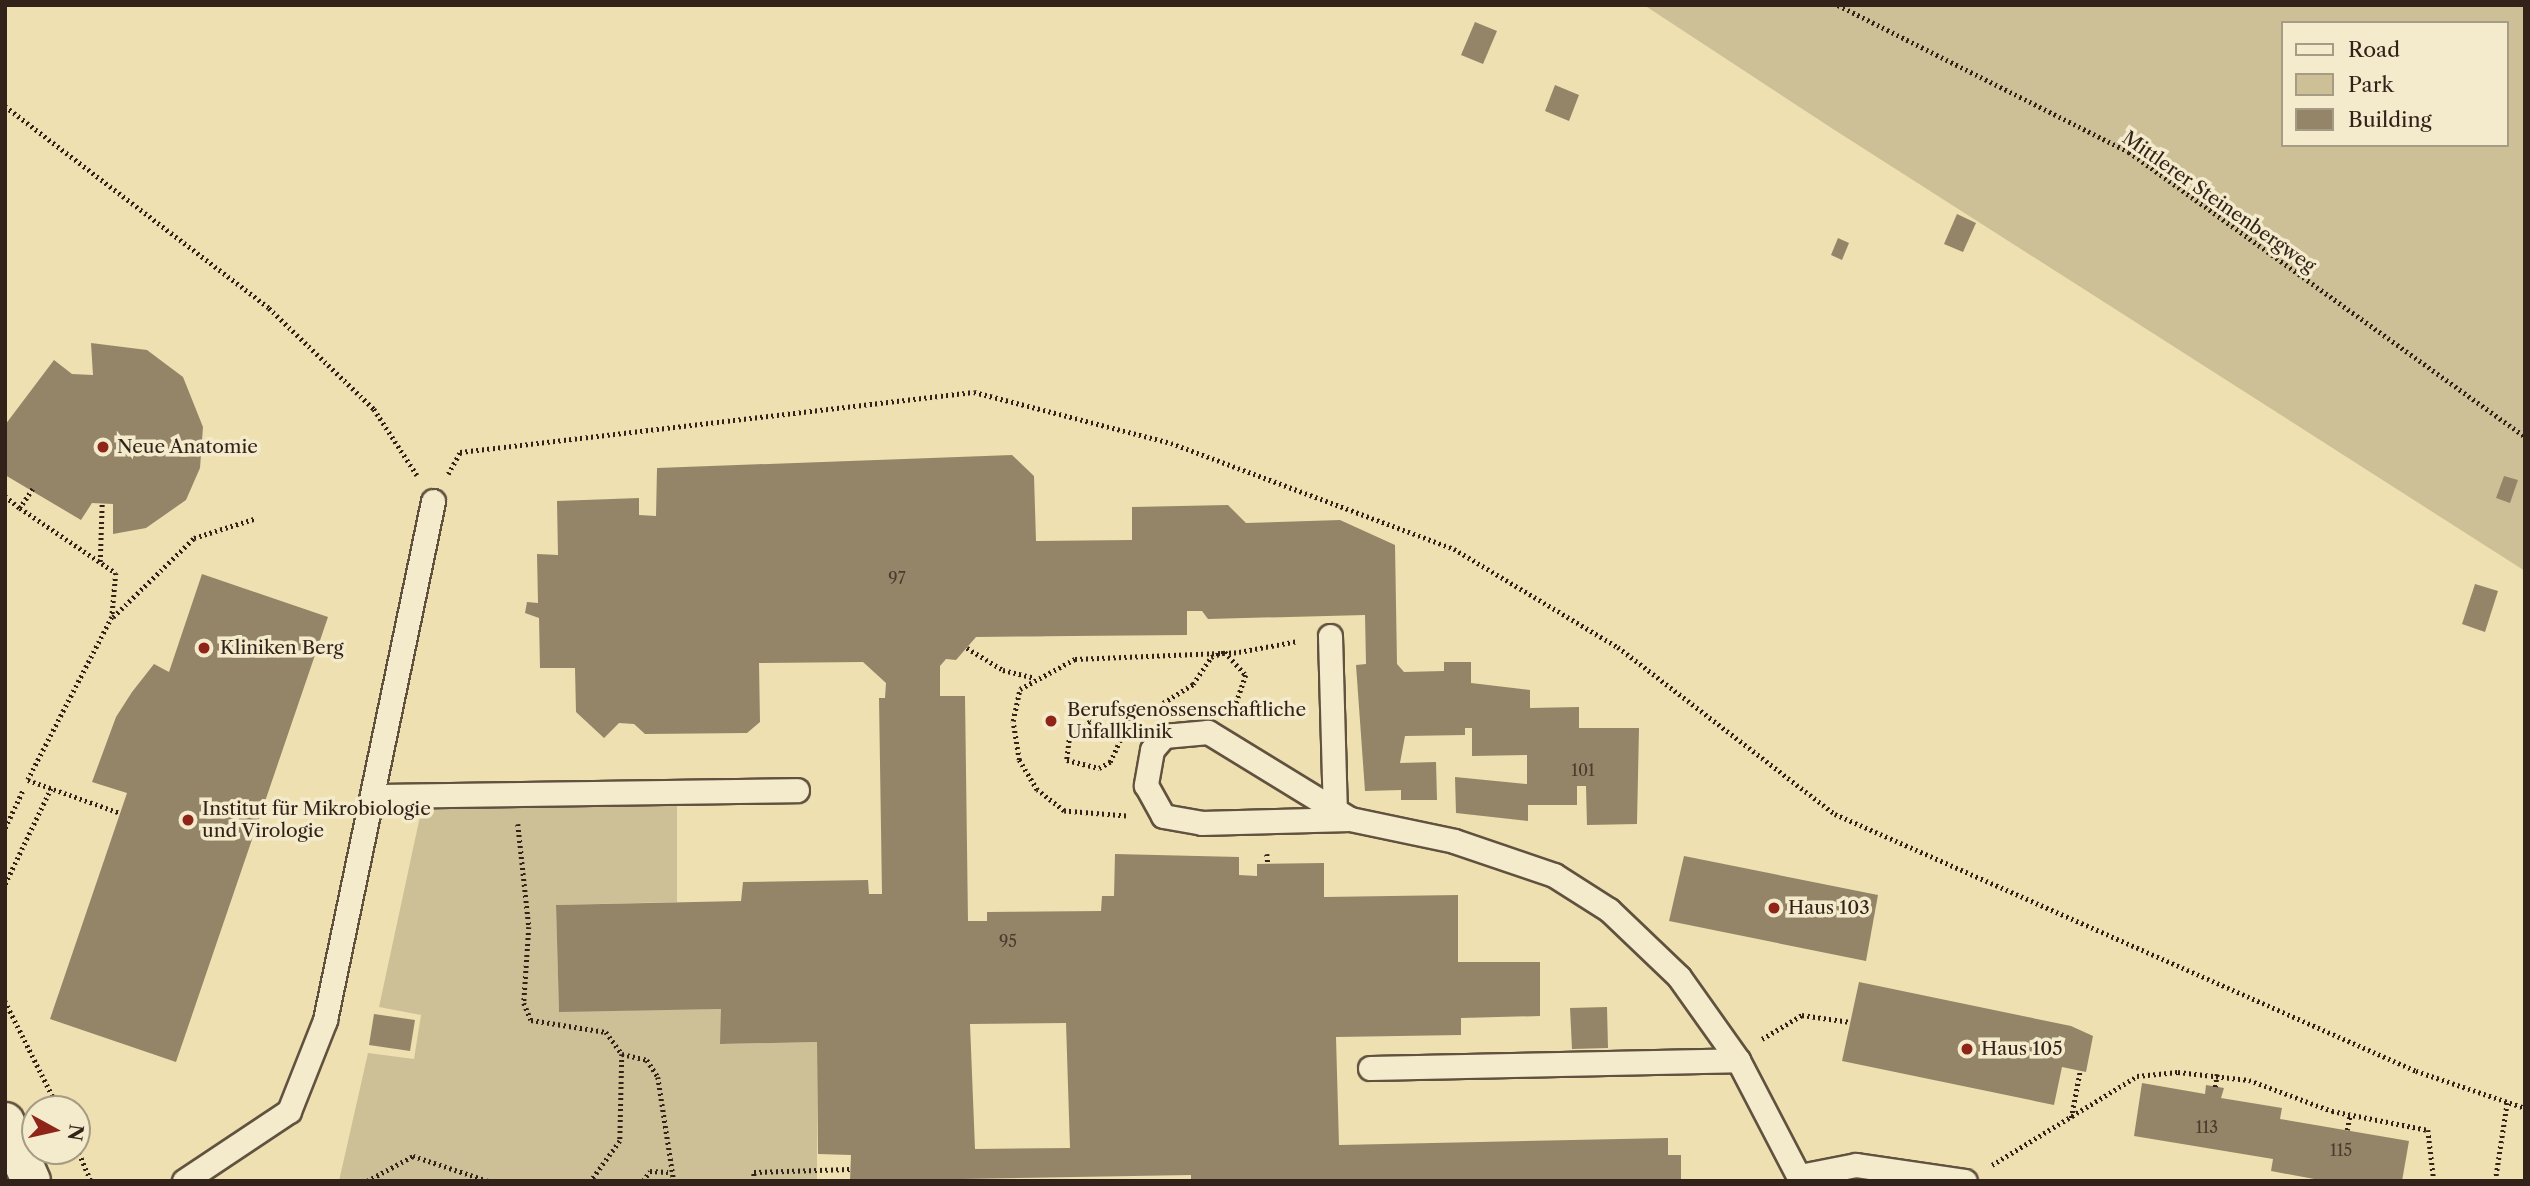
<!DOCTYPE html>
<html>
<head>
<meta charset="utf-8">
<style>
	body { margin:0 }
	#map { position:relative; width:2530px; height:1186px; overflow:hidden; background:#eee0b0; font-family:"Libre Caslon Text",serif }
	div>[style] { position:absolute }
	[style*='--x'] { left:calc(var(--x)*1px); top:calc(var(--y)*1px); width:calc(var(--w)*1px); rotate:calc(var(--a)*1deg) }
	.green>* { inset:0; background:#cec096 }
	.building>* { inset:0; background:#948568 }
	.path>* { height:4.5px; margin-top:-2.25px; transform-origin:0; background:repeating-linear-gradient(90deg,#32221a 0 2px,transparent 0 5.5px) }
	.roads { filter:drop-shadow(2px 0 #615240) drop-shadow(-2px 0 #615240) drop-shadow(0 2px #615240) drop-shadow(0 -2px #615240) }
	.lane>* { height:23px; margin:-11.5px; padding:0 11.5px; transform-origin:11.5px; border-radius:11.5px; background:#f4ebcc }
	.street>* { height:38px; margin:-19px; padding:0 19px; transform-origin:19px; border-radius:19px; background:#f4ebcc }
	.dots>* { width:19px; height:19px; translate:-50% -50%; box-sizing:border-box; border:4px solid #f4ebcc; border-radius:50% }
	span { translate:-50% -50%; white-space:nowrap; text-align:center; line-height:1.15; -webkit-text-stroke:7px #f4ebcc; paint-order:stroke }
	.number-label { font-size:16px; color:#4a3b2e }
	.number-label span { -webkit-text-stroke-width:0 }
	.street-label { font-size:19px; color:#32221a }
	.poi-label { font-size:19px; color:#32221a }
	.left { translate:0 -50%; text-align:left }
	.frame { position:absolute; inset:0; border:7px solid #32221a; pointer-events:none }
	.legend { position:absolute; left:2281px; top:21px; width:228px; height:126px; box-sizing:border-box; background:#f4ebcc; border:2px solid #a69b85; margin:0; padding:9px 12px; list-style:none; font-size:21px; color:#32221a }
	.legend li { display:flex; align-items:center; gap:14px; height:35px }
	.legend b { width:35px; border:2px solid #a69b85 }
	.north { position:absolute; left:21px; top:1095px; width:70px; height:70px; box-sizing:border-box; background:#f4ebcc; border:2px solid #a69b85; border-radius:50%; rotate:98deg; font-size:19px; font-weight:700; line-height:28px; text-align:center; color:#32221a }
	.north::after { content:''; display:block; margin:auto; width:24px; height:32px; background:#8f2418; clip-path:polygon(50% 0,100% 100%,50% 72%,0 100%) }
</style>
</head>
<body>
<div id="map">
	<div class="green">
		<i style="clip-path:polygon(evenodd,1644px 5px,2525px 5px,2525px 571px,1833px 129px,1644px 5px,2283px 23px,2507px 23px,2507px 145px,2283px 145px,2283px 23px)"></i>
		<i style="clip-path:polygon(677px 804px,677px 902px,556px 905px,559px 1011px,721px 1009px,721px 1044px,817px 1042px,817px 1181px,339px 1181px,368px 1053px,414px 1059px,421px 1015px,379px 1007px,422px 807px)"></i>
	</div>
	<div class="building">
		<i style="clip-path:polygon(1475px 22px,1497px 31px,1483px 64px,1461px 55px)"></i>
		<i style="clip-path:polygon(1555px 85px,1579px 95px,1569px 121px,1545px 111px)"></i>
		<i style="clip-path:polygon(1957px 214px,1976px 223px,1963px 252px,1944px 244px)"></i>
		<i style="clip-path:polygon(1838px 238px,1849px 243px,1842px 260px,1831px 255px)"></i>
		<i style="clip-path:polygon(91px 343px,147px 350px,183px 377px,203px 427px,200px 468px,186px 500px,146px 528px,113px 534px,113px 504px,92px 503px,81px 520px,5px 475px,5px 425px,54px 360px,72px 374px,93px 375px)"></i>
		<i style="clip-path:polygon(evenodd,1012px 455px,1034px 476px,1036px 541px,1132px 540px,1132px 507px,1228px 505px,1246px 523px,1340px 520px,1395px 545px,1397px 664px,1404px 672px,1444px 671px,1444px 662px,1471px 662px,1471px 683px,1530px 690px,1530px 708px,1579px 707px,1579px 728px,1639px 728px,1637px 824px,1587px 825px,1586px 786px,1577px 786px,1577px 805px,1528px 805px,1528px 821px,1456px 813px,1455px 777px,1527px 784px,1527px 755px,1472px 756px,1472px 728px,1465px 728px,1465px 735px,1405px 736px,1400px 763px,1436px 762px,1437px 800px,1401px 800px,1401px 790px,1365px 791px,1356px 665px,1366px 664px,1365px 615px,1208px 619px,1202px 611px,1187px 611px,1187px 635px,976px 637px,956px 660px,946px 659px,940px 666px,940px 696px,965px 696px,968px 921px,987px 921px,987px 912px,1101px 911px,1102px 896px,1114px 896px,1115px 854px,1239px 857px,1239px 875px,1257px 876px,1257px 864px,1324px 863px,1324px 897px,1458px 895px,1458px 962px,1540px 962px,1540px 1016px,1461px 1018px,1461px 1035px,1336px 1037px,1339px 1145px,1668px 1138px,1668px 1155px,1681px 1155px,1681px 1181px,1191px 1181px,1191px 1175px,850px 1181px,851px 1155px,818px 1154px,817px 1042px,720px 1044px,721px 1009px,559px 1012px,556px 905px,741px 901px,743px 882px,868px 880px,869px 894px,882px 894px,879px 698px,885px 698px,886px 683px,863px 662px,759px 663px,760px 722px,747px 733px,645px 734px,634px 724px,619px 723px,604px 738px,576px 712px,575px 668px,540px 668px,539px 618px,525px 613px,527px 602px,538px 603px,537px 554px,558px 555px,557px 501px,639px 498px,639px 515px,656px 516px,657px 468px,1012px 455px,1066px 1023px,1070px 1148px,975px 1149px,970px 1024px,1066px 1023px)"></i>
		<i style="clip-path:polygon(2504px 476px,2518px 480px,2510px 503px,2496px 498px)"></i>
		<i style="clip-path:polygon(202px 574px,328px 617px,176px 1062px,50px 1019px,127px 793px,92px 782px,116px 717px,132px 692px,154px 664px,169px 672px)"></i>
		<i style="clip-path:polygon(2475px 584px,2498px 591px,2485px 632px,2462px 624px)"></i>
		<i style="clip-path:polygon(1684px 856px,1878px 895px,1866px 961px,1669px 921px)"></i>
		<i style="clip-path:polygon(1859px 982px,2071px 1026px,2093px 1036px,2086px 1072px,2062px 1067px,2054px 1105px,1842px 1061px)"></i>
		<i style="clip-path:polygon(1607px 1007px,1608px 1048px,1572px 1049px,1570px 1008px)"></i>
		<i style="clip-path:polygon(374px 1014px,415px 1020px,410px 1051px,369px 1045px)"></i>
		<i style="clip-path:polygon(2142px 1083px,2205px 1094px,2206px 1085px,2224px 1088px,2221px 1098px,2282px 1108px,2280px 1119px,2409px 1141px,2402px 1181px,2325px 1181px,2271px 1171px,2273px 1159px,2134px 1136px)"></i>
	</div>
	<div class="path">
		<i style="--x:1838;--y:5;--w:326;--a:26.8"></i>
		<i style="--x:2129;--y:152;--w:488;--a:35.7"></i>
		<i style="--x:5;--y:106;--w:332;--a:37.4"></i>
		<i style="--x:269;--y:308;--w:146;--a:43.9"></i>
		<i style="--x:374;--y:409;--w:79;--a:56.9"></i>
		<i style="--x:448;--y:474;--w:25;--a:-61"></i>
		<i style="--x:460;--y:452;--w:517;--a:-6.66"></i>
		<i style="--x:974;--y:392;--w:203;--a:14.5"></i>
		<i style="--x:1171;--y:443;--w:302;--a:20.5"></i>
		<i style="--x:1454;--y:549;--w:191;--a:30.9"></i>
		<i style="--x:1618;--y:647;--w:274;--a:37.6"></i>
		<i style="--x:1835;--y:814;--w:635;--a:23.86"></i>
		<i style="--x:2416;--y:1071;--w:115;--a:18.7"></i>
		<i style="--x:33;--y:489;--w:23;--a:124"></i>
		<i style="--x:20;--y:508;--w:116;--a:34.1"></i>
		<i style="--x:116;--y:573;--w:44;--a:95.2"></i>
		<i style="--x:112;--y:617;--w:183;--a:117.3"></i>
		<i style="--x:28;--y:780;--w:98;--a:19.7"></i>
		<i style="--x:5;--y:496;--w:19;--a:39"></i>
		<i style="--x:100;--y:562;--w:59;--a:-88.1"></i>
		<i style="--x:113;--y:617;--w:113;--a:-44.3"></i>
		<i style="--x:194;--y:538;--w:63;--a:-17.6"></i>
		<i style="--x:967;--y:648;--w:42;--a:31.4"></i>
		<i style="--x:1003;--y:670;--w:32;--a:14"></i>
		<i style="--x:1163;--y:703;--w:36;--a:-32"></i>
		<i style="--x:1193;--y:684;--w:32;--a:-56"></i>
		<i style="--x:1211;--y:657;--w:15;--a:-20"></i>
		<i style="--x:1225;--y:652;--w:31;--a:48"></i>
		<i style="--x:1246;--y:675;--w:39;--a:109"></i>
		<i style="--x:1120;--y:737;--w:34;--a:-153"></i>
		<i style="--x:1090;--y:722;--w:24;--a:147"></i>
		<i style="--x:1070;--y:735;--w:25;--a:97"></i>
		<i style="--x:1067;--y:760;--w:33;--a:14"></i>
		<i style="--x:1099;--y:768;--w:13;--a:-29"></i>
		<i style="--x:1110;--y:762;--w:40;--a:-65"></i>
		<i style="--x:1126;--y:816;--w:62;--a:-175.4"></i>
		<i style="--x:1064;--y:811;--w:34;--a:-142"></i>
		<i style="--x:1037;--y:790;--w:35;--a:-121"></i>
		<i style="--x:1019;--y:760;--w:39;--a:-99"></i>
		<i style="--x:1013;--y:721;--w:33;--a:-78"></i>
		<i style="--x:1020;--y:689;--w:63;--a:-28.6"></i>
		<i style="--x:1075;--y:659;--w:164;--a:-2.4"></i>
		<i style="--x:1239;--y:652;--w:60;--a:-10.6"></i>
		<i style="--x:518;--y:824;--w:104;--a:83.9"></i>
		<i style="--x:529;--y:927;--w:76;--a:93.8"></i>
		<i style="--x:524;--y:1003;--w:18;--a:68"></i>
		<i style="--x:531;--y:1020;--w:76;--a:9.1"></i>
		<i style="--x:606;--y:1032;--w:27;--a:54"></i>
		<i style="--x:622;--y:1054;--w:87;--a:91.3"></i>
		<i style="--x:620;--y:1141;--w:49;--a:125.9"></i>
		<i style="--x:5;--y:828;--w:42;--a:-64.7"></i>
		<i style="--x:1267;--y:854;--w:9;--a:84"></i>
		<i style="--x:5;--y:884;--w:106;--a:-64.4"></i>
		<i style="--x:5;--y:1001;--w:121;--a:63.4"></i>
		<i style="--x:1762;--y:1039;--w:47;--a:-31"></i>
		<i style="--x:1802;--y:1015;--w:49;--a:8.3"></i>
		<i style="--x:622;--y:1054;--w:26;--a:13"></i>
		<i style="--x:647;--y:1060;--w:20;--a:57"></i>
		<i style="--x:658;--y:1077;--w:105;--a:81.3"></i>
		<i style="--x:2215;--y:1087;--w:13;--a:-81"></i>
		<i style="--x:2071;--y:1118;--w:48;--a:-79.2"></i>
		<i style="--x:2347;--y:1130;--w:15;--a:-79"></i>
		<i style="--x:77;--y:1148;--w:36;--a:67"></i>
		<i style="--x:1992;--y:1165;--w:170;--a:-31.5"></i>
		<i style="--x:2137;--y:1076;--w:41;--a:-5.6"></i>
		<i style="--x:2178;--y:1072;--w:71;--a:6.4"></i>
		<i style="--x:2249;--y:1080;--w:89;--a:20.5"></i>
		<i style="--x:2332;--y:1111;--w:98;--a:11.2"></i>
		<i style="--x:2428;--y:1130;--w:51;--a:83.3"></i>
		<i style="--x:367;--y:1181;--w:52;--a:-28.5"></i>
		<i style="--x:413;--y:1156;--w:79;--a:18.4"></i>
		<i style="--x:643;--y:1181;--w:12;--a:-55"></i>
		<i style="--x:650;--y:1171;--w:18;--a:3"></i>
		<i style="--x:753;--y:1181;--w:9;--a:-84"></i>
		<i style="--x:754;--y:1172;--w:96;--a:-1.8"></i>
		<i style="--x:2495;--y:1181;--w:79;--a:-81.3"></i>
	</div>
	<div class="roads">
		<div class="lane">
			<i style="--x:1330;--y:636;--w:174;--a:88.4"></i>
			<i style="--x:372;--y:796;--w:425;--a:-0.8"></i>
			<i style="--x:1350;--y:819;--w:167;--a:-148.5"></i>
			<i style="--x:1208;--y:732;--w:44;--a:174.8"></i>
			<i style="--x:1164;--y:736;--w:18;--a:131"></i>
			<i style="--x:1152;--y:750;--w:36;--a:100"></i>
			<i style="--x:1146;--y:785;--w:35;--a:61"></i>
			<i style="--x:1163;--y:816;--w:39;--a:10"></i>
			<i style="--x:1201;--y:823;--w:149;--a:-1.5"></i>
			<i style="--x:1350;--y:819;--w:106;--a:11.9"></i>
			<i style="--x:1454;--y:841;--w:106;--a:18.8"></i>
			<i style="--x:1554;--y:875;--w:65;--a:32.5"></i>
			<i style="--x:1609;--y:910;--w:97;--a:43.7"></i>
			<i style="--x:1679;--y:977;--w:102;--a:54.6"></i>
			<i style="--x:1738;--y:1060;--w:136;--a:62.5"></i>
			<i style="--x:1370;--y:1068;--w:368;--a:-1.2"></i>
			<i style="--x:1800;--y:1176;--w:57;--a:-11.1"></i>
			<i style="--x:1856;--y:1165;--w:110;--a:8.4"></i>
			<i style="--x:184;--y:1181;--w:126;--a:-33.7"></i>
			<i style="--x:289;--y:1111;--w:98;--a:-68.4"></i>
			<i style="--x:325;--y:1020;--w:530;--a:-78.24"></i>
		</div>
		<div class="street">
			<i style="--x:5;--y:1122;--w:64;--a:66.2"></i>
		</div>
	</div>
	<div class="dots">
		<i style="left:103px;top:447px;background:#8f2418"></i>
		<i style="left:204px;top:648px;background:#8f2418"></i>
		<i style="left:1051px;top:721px;background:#8f2418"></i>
		<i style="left:188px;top:820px;background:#8f2418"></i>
		<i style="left:1774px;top:908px;background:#8f2418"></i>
		<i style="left:1967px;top:1049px;background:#8f2418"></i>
	</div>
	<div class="number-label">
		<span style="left:897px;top:578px">97</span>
		<span style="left:1583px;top:770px">101</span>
		<span style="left:1008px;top:941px">95</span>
		<span style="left:2207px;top:1127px">113</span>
		<span style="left:2341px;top:1150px">115</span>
	</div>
	<div class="street-label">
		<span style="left:2219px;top:202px;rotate:35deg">Mittlerer Steinenbergweg</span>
	</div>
	<div class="poi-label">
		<span class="left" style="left:117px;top:447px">Neue Anatomie</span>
		<span class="left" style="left:220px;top:648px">Kliniken Berg</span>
		<span class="left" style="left:1067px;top:721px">Berufsgenossenschaftliche<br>Unfallklinik</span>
		<span class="left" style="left:202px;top:820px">Institut für Mikrobiologie<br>und Virologie</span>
		<span class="left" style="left:1788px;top:908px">Haus 103</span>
		<span class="left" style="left:1981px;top:1049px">Haus 105</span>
	</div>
	<div class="frame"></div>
	<ul class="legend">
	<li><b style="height:9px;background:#f4ebcc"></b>Road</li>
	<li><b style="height:19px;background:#cec096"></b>Park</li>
	<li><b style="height:19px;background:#948568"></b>Building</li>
	</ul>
	<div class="north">N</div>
</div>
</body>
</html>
